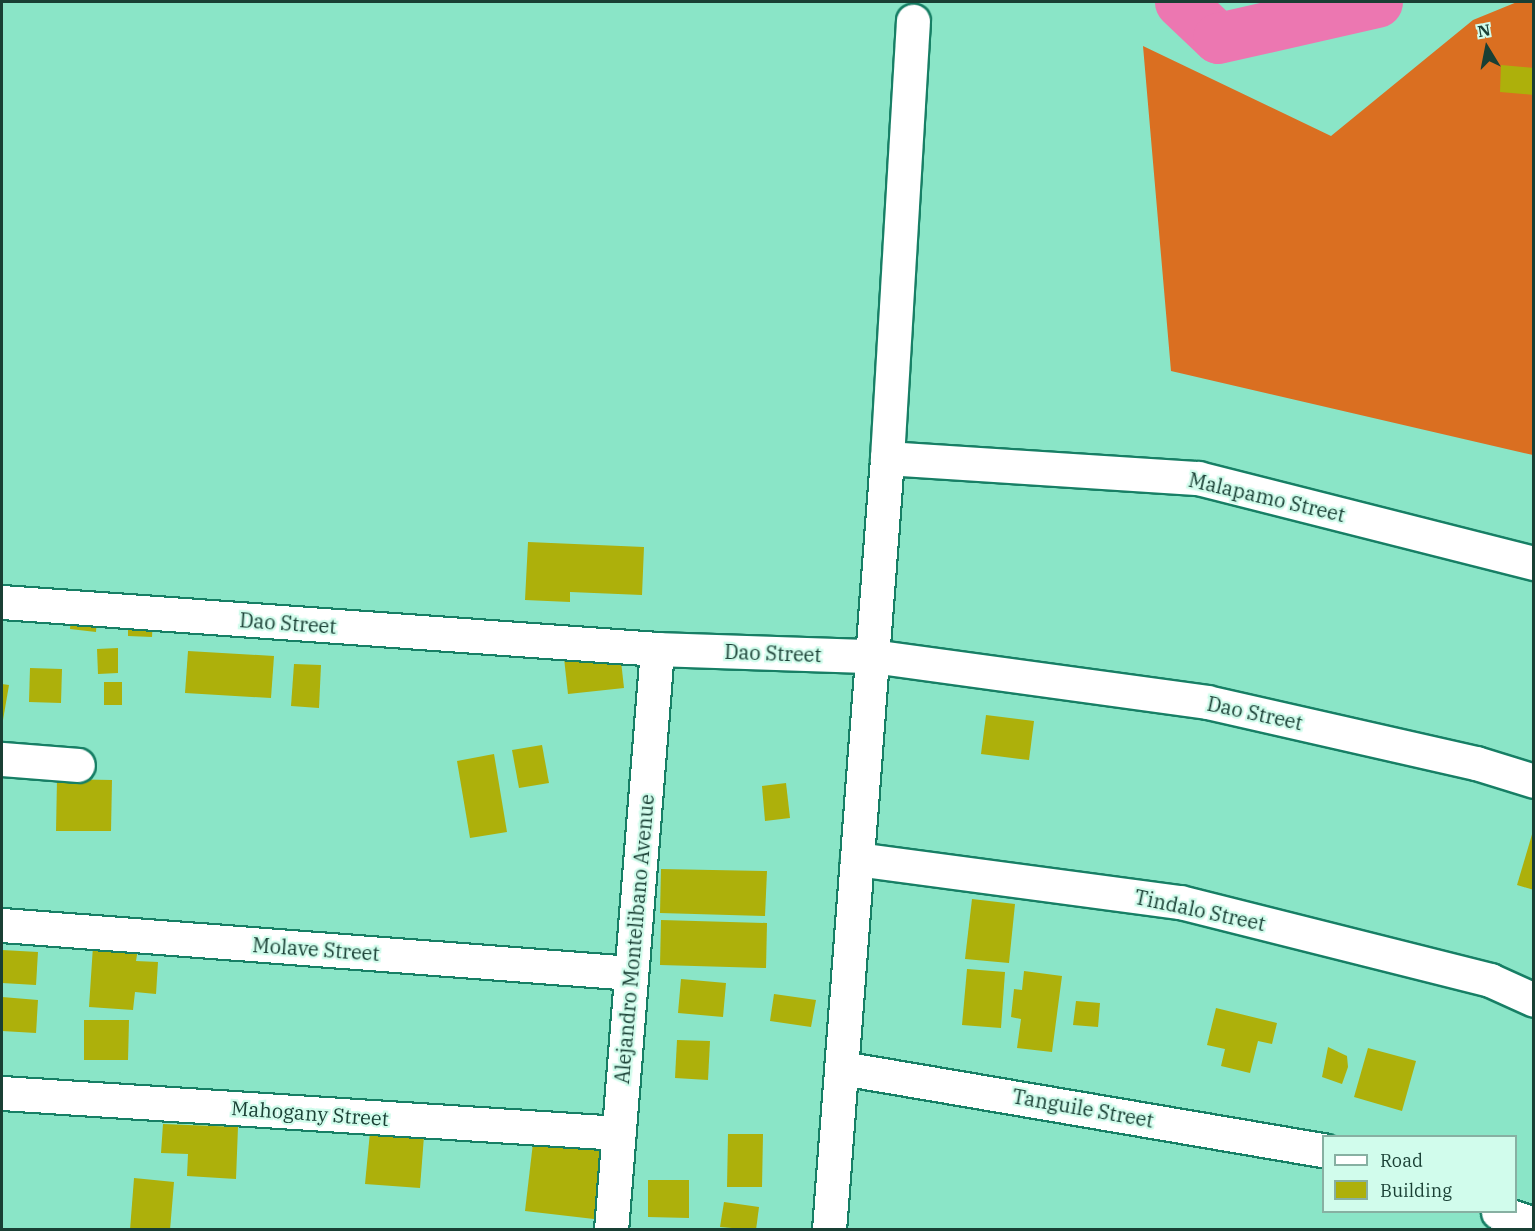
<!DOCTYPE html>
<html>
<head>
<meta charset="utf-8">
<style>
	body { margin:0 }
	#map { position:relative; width:1535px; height:1231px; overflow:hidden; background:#8ae5c7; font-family:"IBM Plex Serif",serif }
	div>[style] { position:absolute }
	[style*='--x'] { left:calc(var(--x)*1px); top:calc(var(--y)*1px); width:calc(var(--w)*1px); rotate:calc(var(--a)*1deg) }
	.forest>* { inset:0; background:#da6f21 }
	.river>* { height:51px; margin:-25.5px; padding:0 25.5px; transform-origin:25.5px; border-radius:25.5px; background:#ec77b1 }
	.building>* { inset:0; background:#adb00b }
	.roads { filter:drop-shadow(2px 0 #177f65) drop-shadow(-2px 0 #177f65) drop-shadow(0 2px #177f65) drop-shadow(0 -2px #177f65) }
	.minor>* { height:33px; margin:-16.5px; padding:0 16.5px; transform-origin:16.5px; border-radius:16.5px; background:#fff }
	span { translate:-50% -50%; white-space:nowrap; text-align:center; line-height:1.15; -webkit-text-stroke:4.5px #d1fcec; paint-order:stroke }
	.street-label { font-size:20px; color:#193f34 }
	.frame { position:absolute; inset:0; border:3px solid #193f34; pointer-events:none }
	.legend { position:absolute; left:1322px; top:1135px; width:195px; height:78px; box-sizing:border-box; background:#d1fcec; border:2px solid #87b0a2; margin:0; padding:8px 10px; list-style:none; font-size:18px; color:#193f34 }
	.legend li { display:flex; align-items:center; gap:12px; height:30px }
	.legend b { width:30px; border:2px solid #87b0a2 }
	.north { position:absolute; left:1457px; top:18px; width:60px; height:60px; -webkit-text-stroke:4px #d1fcec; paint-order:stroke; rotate:350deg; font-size:16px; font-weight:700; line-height:24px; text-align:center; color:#193f34 }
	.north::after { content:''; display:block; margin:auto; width:21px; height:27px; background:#193f34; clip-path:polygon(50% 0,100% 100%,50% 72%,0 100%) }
</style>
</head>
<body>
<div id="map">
	<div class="forest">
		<i style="clip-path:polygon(1517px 2px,1533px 2px,1533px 455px,1171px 371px,1143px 46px,1331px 136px,1473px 20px)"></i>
	</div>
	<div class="river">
		<i style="--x:1180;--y:2;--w:52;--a:43.5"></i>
		<i style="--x:1218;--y:38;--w:163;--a:-12.8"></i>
	</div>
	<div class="building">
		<i style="clip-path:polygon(1501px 65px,1534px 68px,1534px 95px,1500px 92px)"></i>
		<i style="clip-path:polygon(528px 542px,644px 547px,642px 595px,570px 592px,570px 602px,525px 600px)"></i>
		<i style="clip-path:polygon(128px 615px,153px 616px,152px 637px,128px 636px)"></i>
		<i style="clip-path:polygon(71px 616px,97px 618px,96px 632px,70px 629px)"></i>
		<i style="clip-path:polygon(118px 648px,118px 673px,98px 674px,97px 649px)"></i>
		<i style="clip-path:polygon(188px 651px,274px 656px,271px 698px,185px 693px)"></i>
		<i style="clip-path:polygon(620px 652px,624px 688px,568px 694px,564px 658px)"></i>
		<i style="clip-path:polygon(294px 664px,321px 665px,319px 708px,291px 706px)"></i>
		<i style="clip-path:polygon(30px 668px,62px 669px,61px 703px,29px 702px)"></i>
		<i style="clip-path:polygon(104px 682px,122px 682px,122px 705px,104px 705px)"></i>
		<i style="clip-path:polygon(2px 684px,9px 685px,3px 720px,2px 720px)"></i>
		<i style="clip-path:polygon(986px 715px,1034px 721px,1029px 760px,981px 754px)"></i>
		<i style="clip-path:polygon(542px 745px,549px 783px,519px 788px,512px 750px)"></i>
		<i style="clip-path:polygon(494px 754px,507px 832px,470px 838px,457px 761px)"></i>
		<i style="clip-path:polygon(57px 779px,112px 780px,111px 831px,56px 831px)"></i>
		<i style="clip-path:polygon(786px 783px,790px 818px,765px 821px,762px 786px)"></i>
		<i style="clip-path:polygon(1533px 831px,1534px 831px,1534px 890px,1517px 885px)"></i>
		<i style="clip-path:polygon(661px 869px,767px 871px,765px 916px,660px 913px)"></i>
		<i style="clip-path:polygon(972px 899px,1015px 904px,1009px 963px,965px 959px)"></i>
		<i style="clip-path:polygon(661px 920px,767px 923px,766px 968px,660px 965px)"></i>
		<i style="clip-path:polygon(93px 946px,138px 949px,136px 961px,158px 962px,156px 994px,135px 992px,133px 1010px,89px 1007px)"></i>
		<i style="clip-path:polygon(2px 950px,38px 952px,36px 985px,2px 983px)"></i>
		<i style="clip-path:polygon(967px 969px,1005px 972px,1001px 1028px,962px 1025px)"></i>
		<i style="clip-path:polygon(1024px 971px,1062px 976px,1052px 1052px,1017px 1048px,1021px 1019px,1011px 1017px,1014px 989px,1022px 990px)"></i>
		<i style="clip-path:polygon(681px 979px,726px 983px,723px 1017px,678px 1013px)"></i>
		<i style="clip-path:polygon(774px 994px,816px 1000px,811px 1027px,770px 1021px)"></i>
		<i style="clip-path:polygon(2px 997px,38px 1000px,36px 1033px,2px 1031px)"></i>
		<i style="clip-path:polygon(1076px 1001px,1100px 1003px,1098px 1027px,1073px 1025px)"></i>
		<i style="clip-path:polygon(1216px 1008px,1277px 1023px,1272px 1044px,1258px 1041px,1250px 1073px,1221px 1066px,1225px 1049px,1207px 1045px)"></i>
		<i style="clip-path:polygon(84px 1020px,129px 1020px,128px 1060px,84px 1060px)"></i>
		<i style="clip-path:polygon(677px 1040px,710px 1041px,708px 1080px,675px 1078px)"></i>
		<i style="clip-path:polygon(1328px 1047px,1347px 1056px,1348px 1067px,1342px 1084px,1322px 1077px)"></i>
		<i style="clip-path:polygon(1368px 1048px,1416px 1061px,1402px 1111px,1354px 1097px)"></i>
		<i style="clip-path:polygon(163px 1124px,238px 1127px,236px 1179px,187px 1176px,188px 1154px,161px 1153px)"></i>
		<i style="clip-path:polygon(370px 1132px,424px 1136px,420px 1188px,365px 1184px)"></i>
		<i style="clip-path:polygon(728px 1134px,763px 1134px,762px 1187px,727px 1187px)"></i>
		<i style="clip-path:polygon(533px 1143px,602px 1151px,594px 1219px,525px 1211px)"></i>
		<i style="clip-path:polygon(134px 1178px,174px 1182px,170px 1230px,130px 1230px)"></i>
		<i style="clip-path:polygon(648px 1180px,689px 1180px,689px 1218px,648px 1217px)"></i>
		<i style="clip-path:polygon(724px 1202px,759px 1207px,756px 1230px,720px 1227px)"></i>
	</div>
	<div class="roads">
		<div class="minor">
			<i style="--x:887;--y:458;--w:312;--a:3.7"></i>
			<i style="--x:1198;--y:478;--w:347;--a:14.2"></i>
			<i style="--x:2;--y:602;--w:657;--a:4.1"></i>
			<i style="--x:657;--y:649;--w:215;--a:1.9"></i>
			<i style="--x:872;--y:656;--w:338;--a:7.8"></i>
			<i style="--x:1207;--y:702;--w:276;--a:12.8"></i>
			<i style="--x:1476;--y:763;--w:61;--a:17.2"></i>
			<i style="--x:2;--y:759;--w:76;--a:4.5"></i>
			<i style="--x:857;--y:859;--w:326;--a:7.6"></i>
			<i style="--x:1180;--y:902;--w:320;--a:14.1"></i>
			<i style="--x:1490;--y:980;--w:48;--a:24.4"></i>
			<i style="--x:2;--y:925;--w:631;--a:4.36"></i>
			<i style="--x:842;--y:1068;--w:489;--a:9.7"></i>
			<i style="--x:2;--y:1093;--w:618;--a:3.71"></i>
			<i style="--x:1498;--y:1212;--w:38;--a:18"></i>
			<i style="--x:611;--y:1230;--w:583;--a:-85.47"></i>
			<i style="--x:829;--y:1230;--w:774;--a:-85.7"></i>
			<i style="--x:887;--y:458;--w:438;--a:-86.6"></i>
		</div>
	</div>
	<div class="street-label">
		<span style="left:1267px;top:497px;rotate:13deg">Malapamo Street</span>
		<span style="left:288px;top:623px;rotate:4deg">Dao Street</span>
		<span style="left:773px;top:653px;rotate:2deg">Dao Street</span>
		<span style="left:1255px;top:713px;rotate:12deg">Dao Street</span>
		<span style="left:1200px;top:910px;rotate:12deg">Tindalo Street</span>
		<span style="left:634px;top:939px;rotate:-85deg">Alejandro Montelibano Avenue</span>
		<span style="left:316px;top:949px;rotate:4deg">Molave Street</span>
		<span style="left:1083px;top:1108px;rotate:10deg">Tanguile Street</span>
		<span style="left:310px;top:1113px;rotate:4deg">Mahogany Street</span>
	</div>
	<div class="frame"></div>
	<ul class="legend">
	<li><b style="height:8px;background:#fff"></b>Road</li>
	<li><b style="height:16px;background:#adb00b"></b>Building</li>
	</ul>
	<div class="north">N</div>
</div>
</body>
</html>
